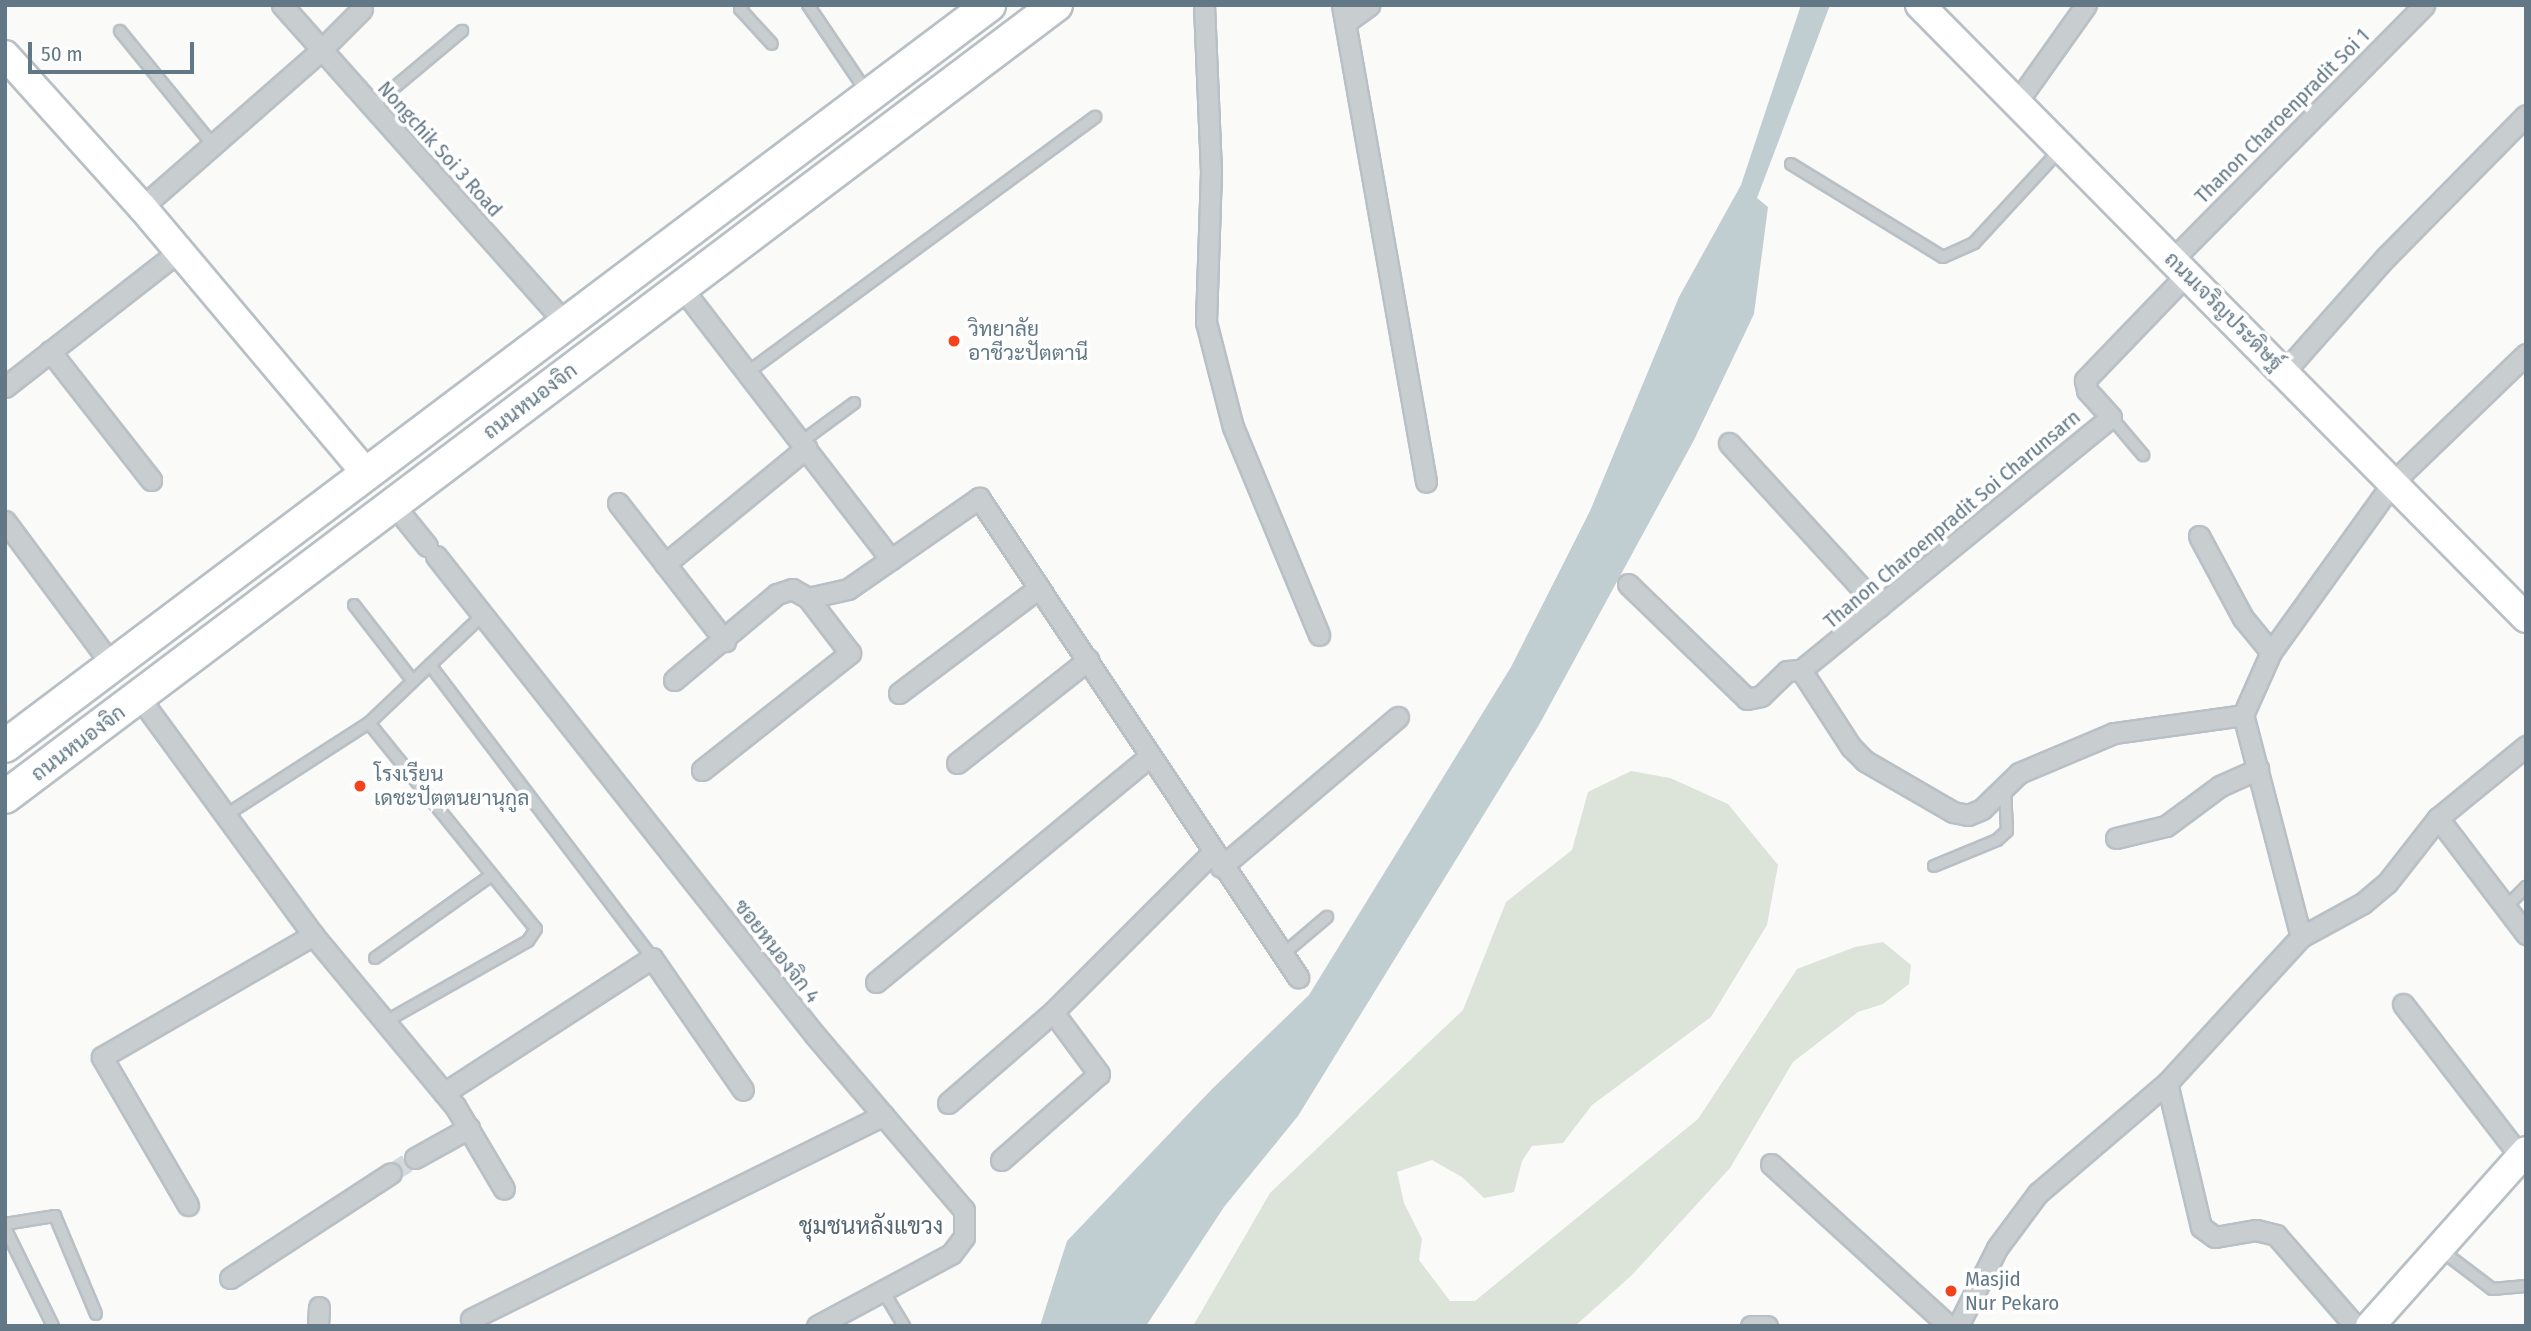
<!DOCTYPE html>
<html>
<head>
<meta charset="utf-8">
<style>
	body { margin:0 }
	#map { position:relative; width:2531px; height:1331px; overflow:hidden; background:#fafaf8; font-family:"Fira Sans Condensed",Sarabun,sans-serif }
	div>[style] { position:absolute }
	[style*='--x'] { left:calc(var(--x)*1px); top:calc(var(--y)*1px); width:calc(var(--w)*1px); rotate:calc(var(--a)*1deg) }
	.green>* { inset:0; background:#dce3d8 }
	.water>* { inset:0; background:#c0cdd1 }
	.street-tunnel>* { height:19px; margin-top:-9.5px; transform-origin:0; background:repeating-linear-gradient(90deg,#d4dadc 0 19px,transparent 0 29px) }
	.roads { filter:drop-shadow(2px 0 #b9c0c5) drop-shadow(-2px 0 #b9c0c5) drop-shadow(0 2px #b9c0c5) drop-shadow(0 -2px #b9c0c5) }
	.lane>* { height:10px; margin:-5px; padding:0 5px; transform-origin:5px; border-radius:5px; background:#c8cdd0 }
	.street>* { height:19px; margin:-9.5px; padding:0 9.5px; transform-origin:9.5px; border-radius:9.5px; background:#c8cdd0 }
	.secondary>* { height:28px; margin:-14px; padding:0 14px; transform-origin:14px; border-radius:14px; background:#fff }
	.primary>* { height:32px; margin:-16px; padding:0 16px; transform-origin:16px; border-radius:16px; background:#fff }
	.dots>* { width:19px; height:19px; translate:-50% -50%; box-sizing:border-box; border:4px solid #fff; border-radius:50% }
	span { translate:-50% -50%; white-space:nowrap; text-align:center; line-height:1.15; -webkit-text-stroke:7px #fff; paint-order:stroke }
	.street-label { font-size:21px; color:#627886 }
	.poi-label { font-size:21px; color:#627886 }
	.left { translate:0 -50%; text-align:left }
	.neighbourhood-label { font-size:23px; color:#556670 }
	.frame { position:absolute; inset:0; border:7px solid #627886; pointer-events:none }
	.scale { position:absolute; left:28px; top:42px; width:166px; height:32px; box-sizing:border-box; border:4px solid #627886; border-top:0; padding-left:9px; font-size:21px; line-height:24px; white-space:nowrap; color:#627886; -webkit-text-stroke:5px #fff; paint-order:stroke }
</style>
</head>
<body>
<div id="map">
	<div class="green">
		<i style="clip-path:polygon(1631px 771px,1670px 778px,1728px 804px,1778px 865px,1767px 925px,1711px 1017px,1592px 1105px,1563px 1143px,1532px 1146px,1522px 1161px,1514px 1192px,1484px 1198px,1462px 1177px,1432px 1160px,1397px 1172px,1404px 1203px,1422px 1239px,1419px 1260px,1450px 1301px,1475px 1301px,1698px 1119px,1797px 969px,1855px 947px,1883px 942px,1911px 965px,1909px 984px,1883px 1004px,1858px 1012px,1793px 1062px,1730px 1168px,1632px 1275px,1575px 1326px,1193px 1326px,1270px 1193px,1463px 1010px,1506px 902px,1572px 850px,1588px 792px)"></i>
	</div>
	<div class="water">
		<i style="clip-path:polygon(1801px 5px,1830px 5px,1757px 198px,1768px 207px,1754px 314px,1694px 440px,1539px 725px,1298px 1116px,1224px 1207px,1146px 1326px,1040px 1326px,1067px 1241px,1212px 1089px,1309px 995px,1511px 667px,1590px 511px,1679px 297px,1741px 185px)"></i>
	</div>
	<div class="street-tunnel">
		<i style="--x:391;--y:1173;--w:28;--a:-32"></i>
	</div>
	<div class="roads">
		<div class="lane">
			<i style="--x:743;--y:5;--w:5;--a:127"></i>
			<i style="--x:740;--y:9;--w:47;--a:47.6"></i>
			<i style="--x:808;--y:5;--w:104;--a:56"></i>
			<i style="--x:120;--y:31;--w:147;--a:50.8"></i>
			<i style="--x:371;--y:107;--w:119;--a:-39.9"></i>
			<i style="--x:1791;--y:164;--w:178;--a:31.5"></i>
			<i style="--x:1943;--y:257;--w:34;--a:-24"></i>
			<i style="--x:1974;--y:243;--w:125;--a:-47.3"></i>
			<i style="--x:748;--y:372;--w:431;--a:-36.3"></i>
			<i style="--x:2111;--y:417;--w:50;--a:49.9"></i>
			<i style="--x:801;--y:442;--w:66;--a:-36.3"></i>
			<i style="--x:354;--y:605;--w:96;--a:52.2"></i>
			<i style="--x:430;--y:665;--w:368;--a:52.8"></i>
			<i style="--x:369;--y:723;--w:265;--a:51"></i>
			<i style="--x:536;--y:929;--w:14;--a:124"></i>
			<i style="--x:528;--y:941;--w:164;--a:150.5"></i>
			<i style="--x:226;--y:815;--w:170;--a:-32.8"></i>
			<i style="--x:369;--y:723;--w:157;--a:-43.5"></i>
			<i style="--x:1934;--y:866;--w:68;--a:-22.4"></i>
			<i style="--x:1997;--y:840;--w:13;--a:-42"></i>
			<i style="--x:2007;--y:831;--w:44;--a:-92.6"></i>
			<i style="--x:2505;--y:908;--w:30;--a:-45"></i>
			<i style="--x:1282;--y:955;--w:59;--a:-40.2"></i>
			<i style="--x:375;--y:958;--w:143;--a:-35.4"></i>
			<i style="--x:5;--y:1224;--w:51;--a:-9.1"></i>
			<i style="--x:55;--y:1216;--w:106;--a:67.3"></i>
			<i style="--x:5;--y:1228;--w:109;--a:63.9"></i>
			<i style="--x:2442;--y:1251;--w:63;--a:37.2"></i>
			<i style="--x:2492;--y:1289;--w:34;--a:-5"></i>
			<i style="--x:883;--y:1291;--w:41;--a:59"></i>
		</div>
		<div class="street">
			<i style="--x:282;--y:5;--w:426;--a:48.3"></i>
			<i style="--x:1204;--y:5;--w:166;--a:87.6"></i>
			<i style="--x:1211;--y:171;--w:151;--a:91.9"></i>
			<i style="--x:1206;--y:322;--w:108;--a:75.6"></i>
			<i style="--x:1233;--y:427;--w:225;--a:67.5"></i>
			<i style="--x:1342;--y:5;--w:484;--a:80"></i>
			<i style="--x:1346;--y:22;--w:29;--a:-36"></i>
			<i style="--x:2017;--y:102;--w:119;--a:-54.6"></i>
			<i style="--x:142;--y:207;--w:237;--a:-41.2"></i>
			<i style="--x:320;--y:51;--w:59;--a:-45"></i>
			<i style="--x:2173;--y:259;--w:357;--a:-45.3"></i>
			<i style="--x:681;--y:287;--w:344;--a:52.4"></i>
			<i style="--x:50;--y:351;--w:164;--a:51.9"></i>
			<i style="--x:2285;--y:371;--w:152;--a:-48.5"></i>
			<i style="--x:2386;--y:257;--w:199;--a:-45.4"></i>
			<i style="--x:5;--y:387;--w:219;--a:-38"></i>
			<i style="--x:1729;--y:443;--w:222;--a:47.6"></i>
			<i style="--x:618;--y:503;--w:175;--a:52.2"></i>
			<i style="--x:393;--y:504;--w:54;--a:51"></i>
			<i style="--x:5;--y:521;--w:179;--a:53.4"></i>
			<i style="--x:2199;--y:536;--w:93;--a:61.8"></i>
			<i style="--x:2243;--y:618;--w:44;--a:50.5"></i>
			<i style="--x:436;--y:556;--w:609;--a:51.66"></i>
			<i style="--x:814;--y:1034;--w:231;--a:49.6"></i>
			<i style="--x:964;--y:1210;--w:27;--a:90"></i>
			<i style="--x:964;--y:1237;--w:21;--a:127"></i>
			<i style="--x:951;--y:1254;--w:152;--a:151.8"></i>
			<i style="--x:665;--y:564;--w:183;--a:-39.4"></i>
			<i style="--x:1628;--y:584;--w:165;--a:44"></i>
			<i style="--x:1747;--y:699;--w:14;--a:-12"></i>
			<i style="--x:1761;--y:696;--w:36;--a:-44"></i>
			<i style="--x:1787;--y:671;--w:14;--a:-4"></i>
			<i style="--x:1801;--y:670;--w:92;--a:57"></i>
			<i style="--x:1851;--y:747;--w:20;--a:45"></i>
			<i style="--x:1865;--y:761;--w:102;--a:30.1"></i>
			<i style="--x:1953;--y:812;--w:15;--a:11"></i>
			<i style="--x:1968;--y:815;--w:15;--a:-23"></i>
			<i style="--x:1982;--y:809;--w:52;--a:-44.2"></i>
			<i style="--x:2019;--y:773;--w:103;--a:-22.8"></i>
			<i style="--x:2114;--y:733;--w:130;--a:-7.9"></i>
			<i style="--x:1801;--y:670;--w:400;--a:-39.2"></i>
			<i style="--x:2111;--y:417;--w:36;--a:-132"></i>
			<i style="--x:2087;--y:390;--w:10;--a:-101"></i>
			<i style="--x:2085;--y:380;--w:147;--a:-46.1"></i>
			<i style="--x:674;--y:680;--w:134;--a:-39.9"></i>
			<i style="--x:777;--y:594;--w:16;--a:-18"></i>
			<i style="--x:792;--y:589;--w:18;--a:29"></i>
			<i style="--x:808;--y:598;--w:41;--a:-12.7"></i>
			<i style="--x:848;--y:589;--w:160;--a:-34.8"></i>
			<i style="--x:979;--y:498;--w:576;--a:56.34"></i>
			<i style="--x:899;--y:693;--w:175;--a:-36.9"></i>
			<i style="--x:139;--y:697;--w:295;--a:53.8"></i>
			<i style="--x:313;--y:935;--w:222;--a:50.3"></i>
			<i style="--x:455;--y:1106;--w:96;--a:59.4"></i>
			<i style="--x:957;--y:763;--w:167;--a:-38.2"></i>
			<i style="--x:702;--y:770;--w:189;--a:-38.3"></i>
			<i style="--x:850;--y:653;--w:69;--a:-127.4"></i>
			<i style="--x:2438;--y:818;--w:146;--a:52.8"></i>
			<i style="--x:2116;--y:838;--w:51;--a:-13.5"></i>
			<i style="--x:2166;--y:826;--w:67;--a:-36.5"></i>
			<i style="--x:2220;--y:786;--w:42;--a:-24.1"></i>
			<i style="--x:1221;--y:867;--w:232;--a:-40.3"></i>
			<i style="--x:2301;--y:937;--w:229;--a:-104.6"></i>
			<i style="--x:2243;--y:715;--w:69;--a:-66"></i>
			<i style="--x:2271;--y:652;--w:211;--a:-54.3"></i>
			<i style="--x:2394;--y:481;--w:183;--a:-43.9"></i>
			<i style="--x:876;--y:982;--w:355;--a:-39.5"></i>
			<i style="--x:2403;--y:1004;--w:193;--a:52.4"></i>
			<i style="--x:2167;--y:1083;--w:148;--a:76.7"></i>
			<i style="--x:2201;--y:1227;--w:17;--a:36"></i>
			<i style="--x:2215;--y:1237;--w:42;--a:-9.7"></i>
			<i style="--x:2256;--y:1230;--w:21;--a:14"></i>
			<i style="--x:2276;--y:1235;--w:121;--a:49"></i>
			<i style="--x:444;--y:1093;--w:248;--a:-33"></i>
			<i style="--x:652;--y:958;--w:160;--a:55.4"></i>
			<i style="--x:948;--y:1103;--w:139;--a:-40.9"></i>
			<i style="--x:1053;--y:1012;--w:225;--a:-45"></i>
			<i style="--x:415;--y:1158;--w:62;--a:-29.1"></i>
			<i style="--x:1001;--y:1160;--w:130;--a:-41.3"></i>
			<i style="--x:1099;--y:1074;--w:77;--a:-126.6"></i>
			<i style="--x:1771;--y:1164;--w:241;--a:42.3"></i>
			<i style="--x:188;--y:1205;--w:171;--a:-120.2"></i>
			<i style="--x:102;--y:1057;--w:244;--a:-30"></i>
			<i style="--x:230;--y:1278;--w:192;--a:-33.1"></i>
			<i style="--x:471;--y:1319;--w:460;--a:-26.3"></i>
			<i style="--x:318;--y:1326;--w:19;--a:-87"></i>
			<i style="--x:1751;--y:1326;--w:16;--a:0"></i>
			<i style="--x:1958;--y:1326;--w:87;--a:-63.4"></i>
			<i style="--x:1997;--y:1248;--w:69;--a:-53.3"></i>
			<i style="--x:2038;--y:1193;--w:170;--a:-40.5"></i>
			<i style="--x:2167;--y:1083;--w:198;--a:-47.5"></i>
			<i style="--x:2301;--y:937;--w:71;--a:-28.7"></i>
			<i style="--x:2363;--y:903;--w:31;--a:-40"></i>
			<i style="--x:2387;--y:883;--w:83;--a:-51.9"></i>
			<i style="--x:2438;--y:818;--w:114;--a:-39.3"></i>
		</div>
		<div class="secondary">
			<i style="--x:1920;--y:5;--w:862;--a:45.33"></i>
			<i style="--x:5;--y:55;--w:205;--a:48"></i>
			<i style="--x:142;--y:207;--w:348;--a:49.9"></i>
			<i style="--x:2370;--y:1326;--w:234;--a:-48.3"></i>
		</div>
		<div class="primary">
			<i style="--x:5;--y:746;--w:1232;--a:-36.98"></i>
			<i style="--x:5;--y:797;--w:1316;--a:-37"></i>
		</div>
	</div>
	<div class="dots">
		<i style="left:954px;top:341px;background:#f6421c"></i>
		<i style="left:360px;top:786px;background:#f6421c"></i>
		<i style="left:1951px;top:1291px;background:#f6421c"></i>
	</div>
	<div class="street-label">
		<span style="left:2282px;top:116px;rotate:-45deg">Thanon Charoenpradit Soi 1</span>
		<span style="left:440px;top:149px;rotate:48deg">Nongchik Soi 3 Road</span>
		<span style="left:2224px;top:311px;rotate:45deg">ถนนเจริญประดิษฐ์</span>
		<span style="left:530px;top:401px;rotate:-37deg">ถนนหนองจิก</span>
		<span style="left:1952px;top:519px;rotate:-40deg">Thanon Charoenpradit Soi Charunsarn</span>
		<span style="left:78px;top:743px;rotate:-37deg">ถนนหนองจิก</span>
		<span style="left:777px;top:951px;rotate:52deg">ซอยหนองจิก 4</span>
	</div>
	<div class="poi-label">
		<span class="left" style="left:968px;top:341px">วิทยาลัย<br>อาชีวะปัตตานี</span>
		<span class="left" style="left:374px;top:786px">โรงเรียน<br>เดชะปัตตนยานุกูล</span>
		<span class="left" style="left:1965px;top:1291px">Masjid<br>Nur Pekaro</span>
	</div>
	<div class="neighbourhood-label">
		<span style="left:871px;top:1226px">ชุมชนหลังแขวง</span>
	</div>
	<div class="frame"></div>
	<div class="scale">50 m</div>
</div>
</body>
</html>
